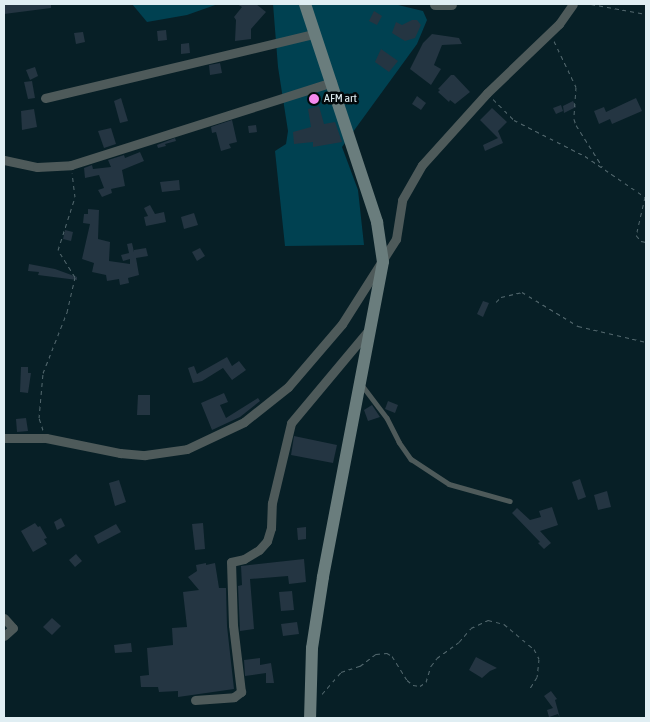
<!DOCTYPE html>
<html>
<head>
<meta charset="utf-8">
<style>
	body { margin:0 }
	#map { position:relative; width:650px; height:722px; overflow:hidden; background:#071f26; font-family:"Asap Condensed",sans-serif }
	div>[style] { position:absolute }
	[style*='--x'] { left:calc(var(--x)*1px); top:calc(var(--y)*1px); width:calc(var(--w)*1px); rotate:calc(var(--a)*1deg) }
	.green>* { inset:0; background:#004151 }
	.building>* { inset:0; background:#243542 }
	.path>* { height:1px; margin-top:-0.5px; transform-origin:0; background:repeating-linear-gradient(90deg,#53686e 0 4px,transparent 0 8px) }
	.service>* { height:4.5px; margin:-2.25px; padding:0 2.25px; transform-origin:2.25px; border-radius:2.25px; background:#4e5a5a }
	.minor>* { height:9px; margin:-4.5px; padding:0 4.5px; transform-origin:4.5px; border-radius:4.5px; background:#4e5a5a }
	.tertiary>* { height:11px; margin:-5.5px; padding:0 5.5px; transform-origin:5.5px; border-radius:5.5px; background:#4e5a5a }
	.secondary>* { height:12px; margin:-6px; padding:0 6px; transform-origin:6px; border-radius:6px; background:#6a7d7d }
	.dots>* { width:14px; height:14px; translate:-50% -50%; box-sizing:border-box; border:2px solid #02080a; border-radius:50% }
	span { translate:-50% -50%; white-space:nowrap; text-align:center; line-height:1.15; -webkit-text-stroke:5px #02080a; paint-order:stroke }
	.poi-label { font-size:12px; color:#e0eef3 }
	.left { translate:0 -50%; text-align:left }
	.frame { position:absolute; inset:0; border:5px solid #e0eef3; pointer-events:none }
</style>
</head>
<body>
<div id="map">
	<div class="green">
		<i style="clip-path:polygon(132px 4px,218px 4px,187px 15px,147px 22px)"></i>
		<i style="clip-path:polygon(273px 4px,394px 4px,423px 11px,427px 20px,417px 44px,342px 147px,358px 190px,364px 245px,285px 246px,275px 151px,286px 144px,288px 131px,278px 67px)"></i>
	</div>
	<div class="building">
		<i style="clip-path:polygon(10px 4px,51px 4px,51px 8px,4px 14px,4px 5px)"></i>
		<i style="clip-path:polygon(237px 4px,256px 4px,266px 12px,251px 29px,251px 39px,235px 41px,236px 20px,234px 17px,242px 7px)"></i>
		<i style="clip-path:polygon(374px 11px,382px 16px,377px 25px,369px 21px)"></i>
		<i style="clip-path:polygon(412px 20px,417px 20px,421px 25px,415px 38px,405px 41px,392px 33px,396px 22px,402px 25px)"></i>
		<i style="clip-path:polygon(166px 30px,167px 40px,158px 41px,157px 31px)"></i>
		<i style="clip-path:polygon(83px 32px,85px 42px,76px 44px,74px 33px)"></i>
		<i style="clip-path:polygon(432px 34px,459px 38px,462px 44px,442px 45px,434px 65px,441px 69px,431px 85px,410px 69px,423px 43px)"></i>
		<i style="clip-path:polygon(189px 43px,190px 53px,181px 54px,181px 44px)"></i>
		<i style="clip-path:polygon(381px 49px,398px 61px,389px 72px,375px 62px)"></i>
		<i style="clip-path:polygon(220px 63px,222px 73px,210px 75px,209px 65px)"></i>
		<i style="clip-path:polygon(35px 67px,38px 76px,30px 80px,26px 70px)"></i>
		<i style="clip-path:polygon(451px 75px,454px 75px,470px 92px,455px 104px,450px 100px,449px 102px,438px 92px,440px 90px,438px 89px)"></i>
		<i style="clip-path:polygon(32px 81px,35px 98px,28px 99px,24px 82px)"></i>
		<i style="clip-path:polygon(417px 96px,426px 103px,421px 110px,412px 104px)"></i>
		<i style="clip-path:polygon(121px 98px,128px 121px,120px 123px,114px 101px)"></i>
		<i style="clip-path:polygon(636px 98px,642px 111px,612px 124px,610px 119px,599px 124px,594px 111px,604px 107px,606px 112px)"></i>
		<i style="clip-path:polygon(573px 101px,576px 107px,564px 113px,563px 106px)"></i>
		<i style="clip-path:polygon(561px 105px,563px 111px,556px 114px,553px 108px)"></i>
		<i style="clip-path:polygon(319px 106px,324px 124px,335px 122px,342px 142px,313px 147px,313px 142px,294px 144px,293px 132px,311px 127px,308px 109px)"></i>
		<i style="clip-path:polygon(492px 108px,507px 122px,498px 131px,503px 143px,485px 151px,483px 145px,498px 138px,480px 120px)"></i>
		<i style="clip-path:polygon(34px 109px,37px 127px,22px 130px,21px 111px)"></i>
		<i style="clip-path:polygon(232px 120px,237px 142px,229px 144px,231px 148px,221px 151px,216px 132px,212px 133px,211px 127px)"></i>
		<i style="clip-path:polygon(256px 125px,257px 132px,249px 133px,248px 126px)"></i>
		<i style="clip-path:polygon(111px 128px,116px 144px,104px 148px,98px 131px)"></i>
		<i style="clip-path:polygon(175px 138px,176px 141px,165px 144px,166px 146px,158px 148px,157px 145px,149px 148px)"></i>
		<i style="clip-path:polygon(140px 152px,144px 161px,122px 170px,125px 186px,111px 189px,112px 193px,102px 197px,98px 190px,104px 188px,99px 175px,85px 178px,84px 168px,92px 165px,93px 169px,111px 167px,108px 160px,124px 155px,125px 158px)"></i>
		<i style="clip-path:polygon(179px 180px,180px 190px,162px 192px,160px 182px)"></i>
		<i style="clip-path:polygon(150px 205px,155px 214px,164px 212px,166px 222px,146px 226px,144px 217px,148px 216px,144px 208px)"></i>
		<i style="clip-path:polygon(88px 209px,99px 210px,98px 239px,110px 242px,109px 261px,130px 264px,130px 259px,123px 261px,121px 255px,129px 253px,127px 244px,132px 243px,134px 252px,134px 250px,146px 248px,148px 256px,136px 258px,139px 275px,128px 278px,129px 283px,120px 285px,119px 279px,107px 281px,106px 275px,92px 272px,94px 263px,82px 259px,90px 224px,83px 223px,84px 214px,88px 214px)"></i>
		<i style="clip-path:polygon(194px 213px,198px 225px,184px 229px,181px 217px)"></i>
		<i style="clip-path:polygon(65px 230px,73px 232px,71px 241px,63px 239px)"></i>
		<i style="clip-path:polygon(200px 248px,205px 256px,197px 261px,192px 252px)"></i>
		<i style="clip-path:polygon(29px 264px,55px 269px,77px 277px,77px 280px,38px 275px,39px 272px,28px 271px)"></i>
		<i style="clip-path:polygon(483px 301px,489px 303px,483px 317px,477px 314px)"></i>
		<i style="clip-path:polygon(227px 357px,232px 366px,239px 361px,246px 370px,232px 380px,223px 368px,202px 381px,193px 383px,188px 368px,194px 366px,197px 374px)"></i>
		<i style="clip-path:polygon(21px 367px,28px 367px,28px 373px,31px 373px,28px 393px,20px 392px)"></i>
		<i style="clip-path:polygon(224px 393px,228px 402px,220px 405px,226px 418px,258px 398px,260px 401px,240px 417px,212px 430px,201px 403px)"></i>
		<i style="clip-path:polygon(138px 395px,150px 395px,150px 415px,137px 415px)"></i>
		<i style="clip-path:polygon(388px 401px,398px 405px,395px 413px,385px 409px)"></i>
		<i style="clip-path:polygon(372px 405px,380px 417px,368px 421px,364px 410px)"></i>
		<i style="clip-path:polygon(26px 418px,28px 431px,17px 432px,16px 419px)"></i>
		<i style="clip-path:polygon(294px 436px,337px 445px,333px 463px,291px 455px)"></i>
		<i style="clip-path:polygon(580px 479px,586px 497px,578px 500px,572px 482px)"></i>
		<i style="clip-path:polygon(119px 480px,126px 502px,115px 506px,109px 483px)"></i>
		<i style="clip-path:polygon(607px 491px,611px 507px,598px 510px,594px 495px)"></i>
		<i style="clip-path:polygon(552px 507px,558px 525px,540px 531px,551px 543px,544px 549px,538px 543px,540px 542px,512px 513px,517px 508px,530px 520px,541px 517px,539px 511px)"></i>
		<i style="clip-path:polygon(61px 518px,65px 526px,57px 530px,54px 522px)"></i>
		<i style="clip-path:polygon(35px 523px,38px 527px,40px 526px,47px 538px,44px 539px,47px 544px,33px 552px,21px 531px)"></i>
		<i style="clip-path:polygon(203px 523px,205px 549px,195px 550px,192px 524px)"></i>
		<i style="clip-path:polygon(116px 524px,121px 532px,98px 544px,94px 536px)"></i>
		<i style="clip-path:polygon(306px 527px,306px 539px,298px 540px,297px 528px)"></i>
		<i style="clip-path:polygon(76px 554px,82px 561px,75px 567px,69px 560px)"></i>
		<i style="clip-path:polygon(304px 559px,306px 582px,289px 584px,288px 576px,250px 579px,254px 629px,240px 631px,238px 586px,242px 585px,241px 566px)"></i>
		<i style="clip-path:polygon(206px 563px,206px 565px,215px 563px,219px 588px,226px 588px,227px 626px,234px 689px,178px 697px,178px 691px,159px 692px,158px 687px,141px 687px,140px 676px,149px 675px,147px 648px,173px 645px,172px 628px,187px 627px,183px 592px,199px 590px,188px 577px,197px 571px,196px 565px)"></i>
		<i style="clip-path:polygon(292px 591px,294px 610px,281px 611px,279px 592px)"></i>
		<i style="clip-path:polygon(52px 618px,61px 626px,52px 635px,43px 627px)"></i>
		<i style="clip-path:polygon(297px 622px,299px 634px,283px 636px,281px 624px)"></i>
		<i style="clip-path:polygon(131px 643px,132px 652px,115px 653px,114px 645px)"></i>
		<i style="clip-path:polygon(476px 657px,497px 668px,490px 671px,482px 678px,469px 670px)"></i>
		<i style="clip-path:polygon(260px 658px,260px 665px,271px 663px,274px 683px,266px 683px,266px 673px,245px 676px,244px 660px)"></i>
		<i style="clip-path:polygon(551px 691px,557px 699px,555px 700px,560px 718px,558px 714px,549px 717px,547px 710px,553px 708px,544px 696px)"></i>
	</div>
	<div class="path">
		<i style="--x:591;--y:4;--w:56;--a:10.3"></i>
		<i style="--x:554;--y:41;--w:51;--a:64.4"></i>
		<i style="--x:576;--y:87;--w:32;--a:94"></i>
		<i style="--x:574;--y:119;--w:6;--a:72"></i>
		<i style="--x:576;--y:125;--w:49;--a:57.6"></i>
		<i style="--x:493;--y:99;--w:30;--a:45"></i>
		<i style="--x:514;--y:120;--w:80;--a:26.9"></i>
		<i style="--x:585;--y:156;--w:73;--a:34.3"></i>
		<i style="--x:645;--y:197;--w:39;--a:103"></i>
		<i style="--x:636;--y:235;--w:8;--a:50"></i>
		<i style="--x:641;--y:241;--w:5;--a:11"></i>
		<i style="--x:496;--y:302;--w:7;--a:-45"></i>
		<i style="--x:501;--y:297;--w:22;--a:-13"></i>
		<i style="--x:522;--y:292;--w:66;--a:31.3"></i>
		<i style="--x:578;--y:326;--w:70;--a:13.2"></i>
		<i style="--x:43;--y:430;--w:13;--a:-108"></i>
		<i style="--x:39;--y:418;--w:45;--a:-84.9"></i>
		<i style="--x:43;--y:373;--w:66;--a:-68.5"></i>
		<i style="--x:67;--y:312;--w:36;--a:-77"></i>
		<i style="--x:75;--y:277;--w:32;--a:-122"></i>
		<i style="--x:58;--y:250;--w:56;--a:-72.2"></i>
		<i style="--x:75;--y:197;--w:24;--a:-97"></i>
		<i style="--x:322;--y:694;--w:29;--a:-49"></i>
		<i style="--x:341;--y:672;--w:20;--a:-18"></i>
		<i style="--x:360;--y:666;--w:20;--a:-37"></i>
		<i style="--x:376;--y:654;--w:11;--a:-5"></i>
		<i style="--x:387;--y:653;--w:6;--a:31"></i>
		<i style="--x:392;--y:656;--w:28;--a:58"></i>
		<i style="--x:407;--y:680;--w:8;--a:40"></i>
		<i style="--x:413;--y:685;--w:7;--a:8"></i>
		<i style="--x:420;--y:686;--w:7;--a:-34"></i>
		<i style="--x:426;--y:682;--w:17;--a:-73"></i>
		<i style="--x:431;--y:666;--w:10;--a:-53"></i>
		<i style="--x:437;--y:658;--w:27;--a:-36"></i>
		<i style="--x:459;--y:642;--w:18;--a:-49"></i>
		<i style="--x:471;--y:628;--w:19;--a:-25"></i>
		<i style="--x:488;--y:620;--w:16;--a:14"></i>
		<i style="--x:504;--y:624;--w:39;--a:40"></i>
		<i style="--x:534;--y:649;--w:11;--a:63"></i>
		<i style="--x:539;--y:659;--w:18;--a:96"></i>
		<i style="--x:537;--y:677;--w:13;--a:122"></i>
	</div>
	<div class="service">
		<i style="--x:362;--y:385;--w:41;--a:52.9"></i>
		<i style="--x:387;--y:418;--w:27;--a:63"></i>
		<i style="--x:399;--y:442;--w:21;--a:55"></i>
		<i style="--x:411;--y:459;--w:45;--a:33.3"></i>
		<i style="--x:449;--y:484;--w:63;--a:15.6"></i>
	</div>
	<div class="minor">
		<i style="--x:45;--y:98;--w:272;--a:-13.4"></i>
		<i style="--x:310;--y:35;--w:6;--a:-39"></i>
		<i style="--x:4;--y:160;--w:34;--a:12"></i>
		<i style="--x:37;--y:167;--w:34;--a:-3"></i>
		<i style="--x:71;--y:165;--w:274;--a:-17.6"></i>
		<i style="--x:4;--y:438;--w:42;--a:0"></i>
		<i style="--x:46;--y:438;--w:76;--a:11.5"></i>
		<i style="--x:120;--y:453;--w:25;--a:5"></i>
		<i style="--x:145;--y:455;--w:42;--a:-8.1"></i>
		<i style="--x:187;--y:449;--w:63;--a:-25.3"></i>
		<i style="--x:244;--y:422;--w:56;--a:-38.5"></i>
		<i style="--x:288;--y:387;--w:83;--a:-49.4"></i>
		<i style="--x:342;--y:324;--w:101;--a:-57.6"></i>
		<i style="--x:396;--y:239;--w:39;--a:-81"></i>
		<i style="--x:402;--y:200;--w:40;--a:-60.3"></i>
		<i style="--x:422;--y:165;--w:97;--a:-47.9"></i>
		<i style="--x:487;--y:93;--w:100;--a:-43.8"></i>
		<i style="--x:559;--y:24;--w:24;--a:-55"></i>
		<i style="--x:4;--y:618;--w:13;--a:48"></i>
		<i style="--x:13;--y:628;--w:12;--a:138"></i>
		<i style="--x:195;--y:700;--w:39;--a:-4"></i>
		<i style="--x:234;--y:697;--w:9;--a:-36"></i>
		<i style="--x:241;--y:692;--w:67;--a:-96.8"></i>
		<i style="--x:233;--y:625;--w:63;--a:-91.8"></i>
		<i style="--x:231;--y:562;--w:13;--a:-13"></i>
		<i style="--x:244;--y:559;--w:17;--a:-31"></i>
		<i style="--x:259;--y:550;--w:12;--a:-48"></i>
		<i style="--x:267;--y:541;--w:14;--a:-73"></i>
		<i style="--x:271;--y:528;--w:25;--a:-88"></i>
		<i style="--x:272;--y:503;--w:82;--a:-76.6"></i>
		<i style="--x:291;--y:423;--w:120;--a:-50.1"></i>
	</div>
	<div class="tertiary">
		<i style="--x:435;--y:4;--w:16;--a:0"></i>
	</div>
	<div class="secondary">
		<i style="--x:305;--y:4;--w:230;--a:71.7"></i>
		<i style="--x:377;--y:222;--w:40;--a:81.5"></i>
		<i style="--x:383;--y:262;--w:321;--a:100.8"></i>
		<i style="--x:323;--y:577;--w:72;--a:98.8"></i>
		<i style="--x:312;--y:648;--w:70;--a:91.6"></i>
	</div>
	<div class="dots">
		<i style="left:314px;top:99px;background:#f689ee"></i>
	</div>
	<div class="poi-label">
		<span class="left" style="left:324px;top:99px">AFM art</span>
	</div>
	<div class="frame"></div>
</div>
</body>
</html>
